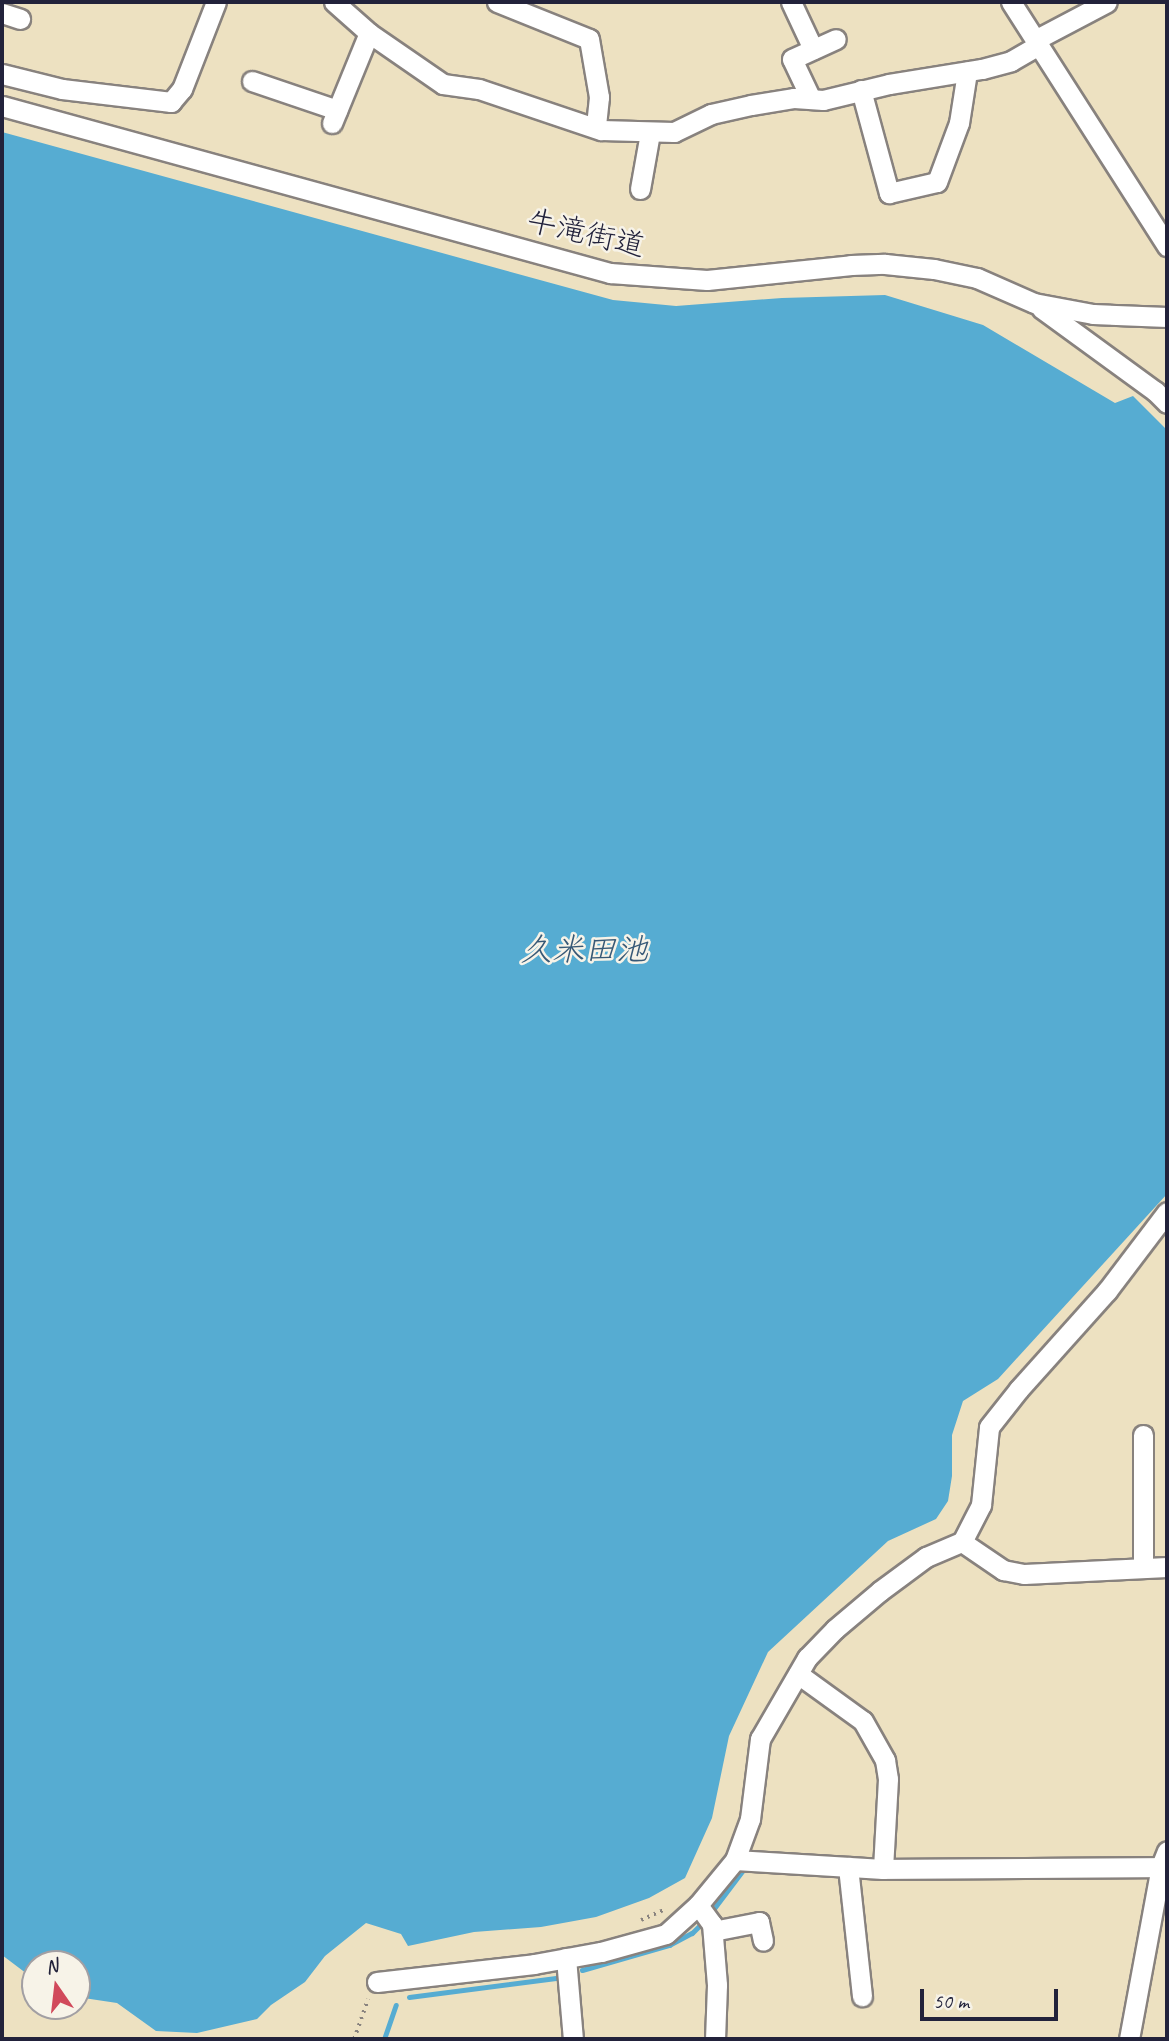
<!DOCTYPE html>
<html>
<head>
<meta charset="utf-8">
<style>
	body { margin:0 }
	#map { position:relative; width:1169px; height:2041px; overflow:hidden; background:#ede1c1; font-family:Caveat,"Klee One",sans-serif }
	div>[style] { position:absolute }
	[style*='--x'] { left:calc(var(--x)*1px); top:calc(var(--y)*1px); width:calc(var(--w)*1px); rotate:calc(var(--a)*1deg) }
	.water>* { inset:0; background:#56acd2 }
	.stream>* { height:5px; margin:-2.5px; padding:0 2.5px; transform-origin:2.5px; border-radius:2.5px; background:#56acd2 }
	.path>* { height:3.5px; margin-top:-1.75px; transform-origin:0; background:repeating-linear-gradient(90deg,#88827e 0 2px,transparent 0 7px) }
	.roads { filter:drop-shadow(2px 0 #88827e) drop-shadow(-2px 0 #88827e) drop-shadow(0 2px #88827e) drop-shadow(0 -2px #88827e) }
	.minor>* { height:19px; margin:-9.5px; padding:0 9.5px; transform-origin:9.5px; border-radius:9.5px; background:#fff }
	span { translate:-50% -50%; white-space:nowrap; text-align:center; line-height:1.15; -webkit-text-stroke:5px #f7f3e8; paint-order:stroke }
	.street-label { font-size:30px; color:#22223b }
	.water-label { font-size:32px; color:#375977; font-style:italic }
	.frame { position:absolute; inset:0; border:4px solid #22223b; pointer-events:none }
	.north { position:absolute; left:21px; top:1950px; width:70px; height:70px; box-sizing:border-box; background:#f7f3e8; border:2px solid #a29fa3; border-radius:50%; rotate:346deg; font-size:19px; font-weight:700; line-height:28px; text-align:center; color:#22223b }
	.north::after { content:''; display:block; margin:auto; width:24px; height:32px; background:#d1495b; clip-path:polygon(50% 0,100% 100%,50% 72%,0 100%) }
	.scale { position:absolute; left:920px; top:1989px; width:138px; height:32px; box-sizing:border-box; border:4px solid #22223b; border-top:0; padding-left:9px; font-size:21px; line-height:24px; white-space:nowrap; color:#22223b; -webkit-text-stroke:5px #f7f3e8; paint-order:stroke }
</style>
</head>
<body>
<div id="map">
	<div class="water">
		<i style="clip-path:polygon(2px 132px,613px 300px,676px 306px,782px 298px,885px 295px,983px 325px,1115px 403px,1133px 396px,1167px 430px,1167px 1194px,998px 1379px,963px 1401px,952px 1435px,952px 1476px,948px 1501px,936px 1519px,888px 1541px,768px 1652px,729px 1736px,712px 1818px,685px 1878px,649px 1898px,596px 1917px,541px 1927px,474px 1932px,408px 1946px,401px 1934px,366px 1923px,325px 1956px,305px 1982px,271px 2005px,257px 2019px,197px 2033px,156px 2031px,117px 2003px,77px 1997px,77px 1964px,35px 1964px,35px 1980px,2px 1955px)"></i>
	</div>
	<div class="stream">
		<i style="--x:712;--y:1911;--w:51;--a:-52.9"></i>
		<i style="--x:582;--y:1970;--w:91;--a:-16"></i>
		<i style="--x:669;--y:1945;--w:26;--a:-28"></i>
		<i style="--x:692;--y:1933;--w:17;--a:-45"></i>
		<i style="--x:409;--y:1997;--w:148;--a:-7.4"></i>
		<i style="--x:384;--y:2039;--w:36;--a:-71"></i>
	</div>
	<div class="path">
		<i style="--x:641;--y:1920;--w:24;--a:-24"></i>
		<i style="--x:354;--y:2039;--w:42;--a:-70.7"></i>
	</div>
	<div class="roads">
		<div class="minor">
			<i style="--x:334;--y:2;--w:47;--a:41.5"></i>
			<i style="--x:369;--y:33;--w:90;--a:34.6"></i>
			<i style="--x:443;--y:84;--w:36;--a:8"></i>
			<i style="--x:479;--y:89;--w:129;--a:18.6"></i>
			<i style="--x:601;--y:130;--w:73;--a:1.6"></i>
			<i style="--x:674;--y:132;--w:41;--a:-25.9"></i>
			<i style="--x:711;--y:114;--w:41;--a:-12.7"></i>
			<i style="--x:751;--y:105;--w:44;--a:-9.2"></i>
			<i style="--x:794;--y:98;--w:29;--a:4"></i>
			<i style="--x:823;--y:100;--w:68;--a:-13.6"></i>
			<i style="--x:889;--y:84;--w:94;--a:-9.2"></i>
			<i style="--x:982;--y:69;--w:30;--a:-15"></i>
			<i style="--x:1011;--y:61;--w:32;--a:-30"></i>
			<i style="--x:497;--y:2;--w:99;--a:21.9"></i>
			<i style="--x:589;--y:39;--w:59;--a:80.2"></i>
			<i style="--x:599;--y:97;--w:31;--a:96"></i>
			<i style="--x:791;--y:2;--w:52;--a:64.9"></i>
			<i style="--x:1011;--y:2;--w:290;--a:57.4"></i>
			<i style="--x:2;--y:13;--w:19;--a:18"></i>
			<i style="--x:1035;--y:40;--w:81;--a:-27.8"></i>
			<i style="--x:2;--y:74;--w:62;--a:14"></i>
			<i style="--x:62;--y:89;--w:110;--a:6.8"></i>
			<i style="--x:171;--y:102;--w:17;--a:-50"></i>
			<i style="--x:182;--y:89;--w:93;--a:-68.7"></i>
			<i style="--x:252;--y:81;--w:90;--a:18.8"></i>
			<i style="--x:861;--y:90;--w:107;--a:74.8"></i>
			<i style="--x:889;--y:193;--w:49;--a:-12.9"></i>
			<i style="--x:937;--y:182;--w:63;--a:-69.6"></i>
			<i style="--x:959;--y:123;--w:52;--a:-81.1"></i>
			<i style="--x:811;--y:99;--w:44;--a:-115.4"></i>
			<i style="--x:792;--y:59;--w:48;--a:-24.4"></i>
			<i style="--x:2;--y:106;--w:631;--a:15.36"></i>
			<i style="--x:610;--y:273;--w:97;--a:4.1"></i>
			<i style="--x:707;--y:280;--w:145;--a:-5.9"></i>
			<i style="--x:851;--y:265;--w:34;--a:-2"></i>
			<i style="--x:885;--y:264;--w:49;--a:5.8"></i>
			<i style="--x:934;--y:269;--w:44;--a:11.8"></i>
			<i style="--x:977;--y:278;--w:62;--a:23.7"></i>
			<i style="--x:1034;--y:303;--w:60;--a:10.6"></i>
			<i style="--x:1093;--y:314;--w:74;--a:2.3"></i>
			<i style="--x:332;--y:123;--w:97;--a:-67.7"></i>
			<i style="--x:640;--y:189;--w:57;--a:-79.9"></i>
			<i style="--x:1041;--y:308;--w:141;--a:36.1"></i>
			<i style="--x:1155;--y:391;--w:17;--a:45"></i>
			<i style="--x:962;--y:1542;--w:50;--a:34.3"></i>
			<i style="--x:1003;--y:1570;--w:21;--a:11"></i>
			<i style="--x:1024;--y:1574;--w:143;--a:-2.8"></i>
			<i style="--x:1143;--y:1568;--w:133;--a:-90"></i>
			<i style="--x:798;--y:1674;--w:80;--a:35.9"></i>
			<i style="--x:863;--y:1721;--w:45;--a:60.6"></i>
			<i style="--x:885;--y:1760;--w:19;--a:81"></i>
			<i style="--x:888;--y:1779;--w:90;--a:93.2"></i>
			<i style="--x:735;--y:1860;--w:148;--a:3.5"></i>
			<i style="--x:883;--y:1869;--w:284;--a:-0.4"></i>
			<i style="--x:848;--y:1867;--w:130;--a:83.8"></i>
			<i style="--x:698;--y:1905;--w:24;--a:54"></i>
			<i style="--x:712;--y:1924;--w:61;--a:85.3"></i>
			<i style="--x:717;--y:1985;--w:54;--a:92.1"></i>
			<i style="--x:713;--y:1931;--w:47;--a:-11.1"></i>
			<i style="--x:759;--y:1922;--w:19;--a:78"></i>
			<i style="--x:566;--y:1958;--w:81;--a:85.1"></i>
			<i style="--x:377;--y:1982;--w:158;--a:-6.5"></i>
			<i style="--x:534;--y:1964;--w:68;--a:-10.2"></i>
			<i style="--x:601;--y:1952;--w:67;--a:-15.5"></i>
			<i style="--x:666;--y:1934;--w:43;--a:-42.2"></i>
			<i style="--x:698;--y:1905;--w:58;--a:-50.6"></i>
			<i style="--x:735;--y:1860;--w:44;--a:-69.9"></i>
			<i style="--x:750;--y:1819;--w:81;--a:-82.9"></i>
			<i style="--x:760;--y:1739;--w:94;--a:-59.9"></i>
			<i style="--x:807;--y:1658;--w:40;--a:-46"></i>
			<i style="--x:835;--y:1629;--w:59;--a:-40.2"></i>
			<i style="--x:880;--y:1591;--w:57;--a:-36.5"></i>
			<i style="--x:926;--y:1557;--w:39;--a:-23"></i>
			<i style="--x:962;--y:1542;--w:42;--a:-62.8"></i>
			<i style="--x:981;--y:1505;--w:78;--a:-84.1"></i>
			<i style="--x:989;--y:1427;--w:48;--a:-51.7"></i>
			<i style="--x:1019;--y:1389;--w:132;--a:-48.1"></i>
			<i style="--x:1107;--y:1291;--w:99;--a:-52.8"></i>
			<i style="--x:1129;--y:2039;--w:176;--a:-79.5"></i>
			<i style="--x:1161;--y:1866;--w:16;--a:-68"></i>
		</div>
	</div>
	<div class="street-label">
		<span style="left:586px;top:233px;rotate:13deg">牛滝街道</span>
	</div>
	<div class="water-label">
		<span style="left:584px;top:950px">久米田池</span>
	</div>
	<div class="frame"></div>
	<div class="north">N</div>
	<div class="scale">50 m</div>
</div>
</body>
</html>
